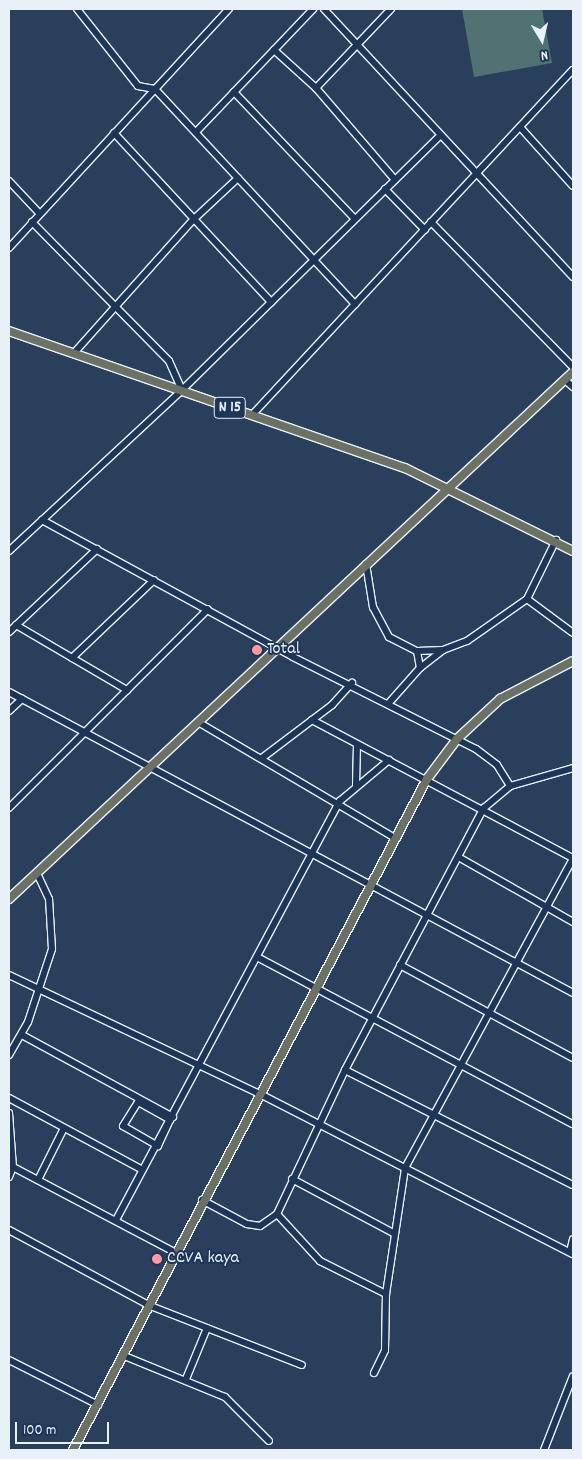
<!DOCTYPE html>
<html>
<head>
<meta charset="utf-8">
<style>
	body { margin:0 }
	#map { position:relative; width:582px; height:1459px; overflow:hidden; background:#2a3f5b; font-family:Dekko,sans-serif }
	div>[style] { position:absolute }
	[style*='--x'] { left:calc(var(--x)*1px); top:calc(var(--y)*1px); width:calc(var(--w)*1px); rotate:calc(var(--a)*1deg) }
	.green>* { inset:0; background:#507272 }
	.roads { filter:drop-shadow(1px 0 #e8f1f8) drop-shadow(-1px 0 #e8f1f8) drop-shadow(0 1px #e8f1f8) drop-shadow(0 -1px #e8f1f8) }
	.minor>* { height:6px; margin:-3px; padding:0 3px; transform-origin:3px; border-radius:3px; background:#1d3557 }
	.major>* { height:8px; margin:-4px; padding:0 4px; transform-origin:4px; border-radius:4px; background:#6c7065 }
	.dots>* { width:14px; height:14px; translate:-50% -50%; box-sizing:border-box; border:2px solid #1d3557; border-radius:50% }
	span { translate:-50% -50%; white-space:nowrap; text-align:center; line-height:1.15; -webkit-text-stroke:4px #1d3557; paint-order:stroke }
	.shield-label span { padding:1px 4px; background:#1d3557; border:1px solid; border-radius:4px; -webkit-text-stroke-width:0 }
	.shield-label { font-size:16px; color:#e8f1f8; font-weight:700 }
	.poi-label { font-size:18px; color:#e8f1f8 }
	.left { translate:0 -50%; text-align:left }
	.frame { position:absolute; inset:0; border:10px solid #e8f1f8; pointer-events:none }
	.north { position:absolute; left:517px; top:15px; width:50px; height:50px; -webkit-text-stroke:4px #1d3557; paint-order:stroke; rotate:171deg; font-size:14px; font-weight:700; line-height:20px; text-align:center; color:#e8f1f8 }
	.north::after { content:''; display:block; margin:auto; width:18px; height:22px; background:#e8f1f8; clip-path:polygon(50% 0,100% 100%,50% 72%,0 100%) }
	.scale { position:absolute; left:15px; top:1422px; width:94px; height:22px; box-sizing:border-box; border:2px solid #e8f1f8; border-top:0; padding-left:6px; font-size:15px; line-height:18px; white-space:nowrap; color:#e8f1f8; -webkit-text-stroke:4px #1d3557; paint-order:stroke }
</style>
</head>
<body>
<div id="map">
	<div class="green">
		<i style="clip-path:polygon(462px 9px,542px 9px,552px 63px,474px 77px)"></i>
	</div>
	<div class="roads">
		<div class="minor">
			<i style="--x:77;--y:9;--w:98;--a:51.6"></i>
			<i style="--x:138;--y:86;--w:17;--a:10"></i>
			<i style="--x:155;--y:89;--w:294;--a:47.1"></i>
			<i style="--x:324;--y:9;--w:366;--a:47.1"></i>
			<i style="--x:274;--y:50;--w:57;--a:42.1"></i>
			<i style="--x:316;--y:88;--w:121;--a:49.3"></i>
			<i style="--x:316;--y:88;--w:109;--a:-46.5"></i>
			<i style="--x:234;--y:92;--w:175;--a:46.4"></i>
			<i style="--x:520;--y:127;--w:79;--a:48.1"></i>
			<i style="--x:196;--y:132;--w:170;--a:-46.4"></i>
			<i style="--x:114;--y:133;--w:231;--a:47.1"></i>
			<i style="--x:9;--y:181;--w:45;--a:46.8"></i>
			<i style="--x:385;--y:189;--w:57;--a:45.7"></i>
			<i style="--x:32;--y:222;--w:195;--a:45.4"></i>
			<i style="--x:169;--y:361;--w:32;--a:66"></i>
			<i style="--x:431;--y:222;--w:203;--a:45.6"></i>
			<i style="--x:9;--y:248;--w:325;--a:-47.4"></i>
			<i style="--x:74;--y:353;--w:180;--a:-48.2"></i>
			<i style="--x:194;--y:219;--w:60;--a:-43"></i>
			<i style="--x:565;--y:380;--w:11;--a:41"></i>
			<i style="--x:252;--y:415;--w:471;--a:-47.1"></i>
			<i style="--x:42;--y:520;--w:286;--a:28.6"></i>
			<i style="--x:293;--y:657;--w:205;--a:26.7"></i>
			<i style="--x:476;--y:749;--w:26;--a:37"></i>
			<i style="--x:497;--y:765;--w:25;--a:58"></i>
			<i style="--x:9;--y:551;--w:236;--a:-42.9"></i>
			<i style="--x:182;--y:390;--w:363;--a:-44.6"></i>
			<i style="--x:366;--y:564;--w:44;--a:80.8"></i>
			<i style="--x:373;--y:607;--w:34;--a:62"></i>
			<i style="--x:389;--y:637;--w:31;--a:27"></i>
			<i style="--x:417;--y:651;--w:26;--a:-2"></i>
			<i style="--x:443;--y:650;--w:26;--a:-21"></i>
			<i style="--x:467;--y:641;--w:73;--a:-35"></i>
			<i style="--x:527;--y:599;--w:66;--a:-63.8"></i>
			<i style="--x:527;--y:599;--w:57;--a:36.5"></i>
			<i style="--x:16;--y:625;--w:129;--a:30.4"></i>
			<i style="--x:9;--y:632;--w:121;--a:-43.3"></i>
			<i style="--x:417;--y:651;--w:17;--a:80"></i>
			<i style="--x:72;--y:658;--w:113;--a:-43.6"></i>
			<i style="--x:9;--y:692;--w:639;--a:28.09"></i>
			<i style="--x:388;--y:704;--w:48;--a:-48.4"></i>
			<i style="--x:420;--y:668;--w:29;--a:-38"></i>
			<i style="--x:9;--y:711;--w:18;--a:-43"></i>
			<i style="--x:312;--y:720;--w:295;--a:27.9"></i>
			<i style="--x:198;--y:722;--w:229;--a:30.5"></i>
			<i style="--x:262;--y:758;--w:88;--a:-37.1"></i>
			<i style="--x:332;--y:705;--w:30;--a:-48"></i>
			<i style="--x:356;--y:785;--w:40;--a:-88.6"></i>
			<i style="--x:9;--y:808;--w:281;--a:-45"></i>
			<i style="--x:460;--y:858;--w:130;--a:29.5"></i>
			<i style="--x:257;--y:957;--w:357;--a:27.9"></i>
			<i style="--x:400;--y:965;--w:196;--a:28.3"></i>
			<i style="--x:9;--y:975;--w:276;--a:25.4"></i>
			<i style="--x:258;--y:1093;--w:354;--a:27.1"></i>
			<i style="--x:22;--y:1035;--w:172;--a:28.5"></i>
			<i style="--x:9;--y:1055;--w:38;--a:-60"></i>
			<i style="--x:28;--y:1022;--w:77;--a:-71.8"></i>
			<i style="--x:52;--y:949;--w:50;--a:-93.4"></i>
			<i style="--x:49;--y:899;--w:29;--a:-115"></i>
			<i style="--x:345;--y:1070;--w:255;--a:26.8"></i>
			<i style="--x:9;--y:1098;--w:150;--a:28.3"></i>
			<i style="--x:138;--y:1102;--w:37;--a:29"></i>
			<i style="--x:170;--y:1120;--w:29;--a:115"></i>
			<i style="--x:158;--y:1146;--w:40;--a:-150.3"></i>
			<i style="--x:123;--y:1126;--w:28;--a:-58"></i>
			<i style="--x:9;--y:1113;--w:54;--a:85.8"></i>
			<i style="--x:13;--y:1167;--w:11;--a:112"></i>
			<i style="--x:13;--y:1167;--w:182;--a:27.8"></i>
			<i style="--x:292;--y:1179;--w:115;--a:28.1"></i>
			<i style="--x:38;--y:1180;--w:58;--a:-63.4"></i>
			<i style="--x:202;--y:1200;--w:51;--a:28.1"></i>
			<i style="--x:247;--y:1224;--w:13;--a:9"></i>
			<i style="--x:260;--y:1226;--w:21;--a:-35"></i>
			<i style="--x:277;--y:1214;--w:159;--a:-64.7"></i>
			<i style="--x:345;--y:1070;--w:297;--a:-62.1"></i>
			<i style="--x:484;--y:808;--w:34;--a:-40"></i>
			<i style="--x:510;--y:786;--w:66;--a:-15.9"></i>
			<i style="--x:277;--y:1214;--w:64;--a:47.5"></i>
			<i style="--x:320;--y:1261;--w:74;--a:26.6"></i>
			<i style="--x:116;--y:1220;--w:475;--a:-61.9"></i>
			<i style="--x:340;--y:801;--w:64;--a:-39.9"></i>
			<i style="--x:9;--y:1230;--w:158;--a:28.3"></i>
			<i style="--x:148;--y:1305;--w:165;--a:21.3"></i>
			<i style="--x:570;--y:1252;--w:13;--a:-77"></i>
			<i style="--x:122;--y:1355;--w:111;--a:22.2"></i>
			<i style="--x:225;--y:1397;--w:62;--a:45"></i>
			<i style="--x:9;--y:1360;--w:100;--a:26.8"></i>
			<i style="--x:374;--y:1373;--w:25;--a:-64"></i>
			<i style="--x:385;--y:1350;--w:56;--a:-89"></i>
			<i style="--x:386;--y:1294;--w:127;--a:-81.4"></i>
			<i style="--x:405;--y:1168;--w:353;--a:-61.5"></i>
			<i style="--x:186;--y:1379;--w:55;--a:-67.6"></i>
			<i style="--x:544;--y:1450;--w:79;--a:-68.6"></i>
		</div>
		<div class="major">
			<i style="--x:9;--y:331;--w:419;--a:19.1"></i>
			<i style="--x:405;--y:468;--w:187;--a:26.3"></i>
			<i style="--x:9;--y:899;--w:772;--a:-43.06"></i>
			<i style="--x:73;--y:1450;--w:759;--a:-62.19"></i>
			<i style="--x:427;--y:779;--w:50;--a:-53.1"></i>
			<i style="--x:457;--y:739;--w:59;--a:-42.9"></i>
			<i style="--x:500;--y:699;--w:82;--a:-27.5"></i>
		</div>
	</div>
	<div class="dots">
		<i style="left:257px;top:650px;background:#ff9aa2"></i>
		<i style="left:157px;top:1259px;background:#ff9aa2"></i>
	</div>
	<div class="shield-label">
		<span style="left:230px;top:408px">N 15</span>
	</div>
	<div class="poi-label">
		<span class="left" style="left:267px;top:650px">Total</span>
		<span class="left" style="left:167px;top:1259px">CCVA kaya</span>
	</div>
	<div class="frame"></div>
	<div class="north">N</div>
	<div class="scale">100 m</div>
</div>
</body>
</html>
